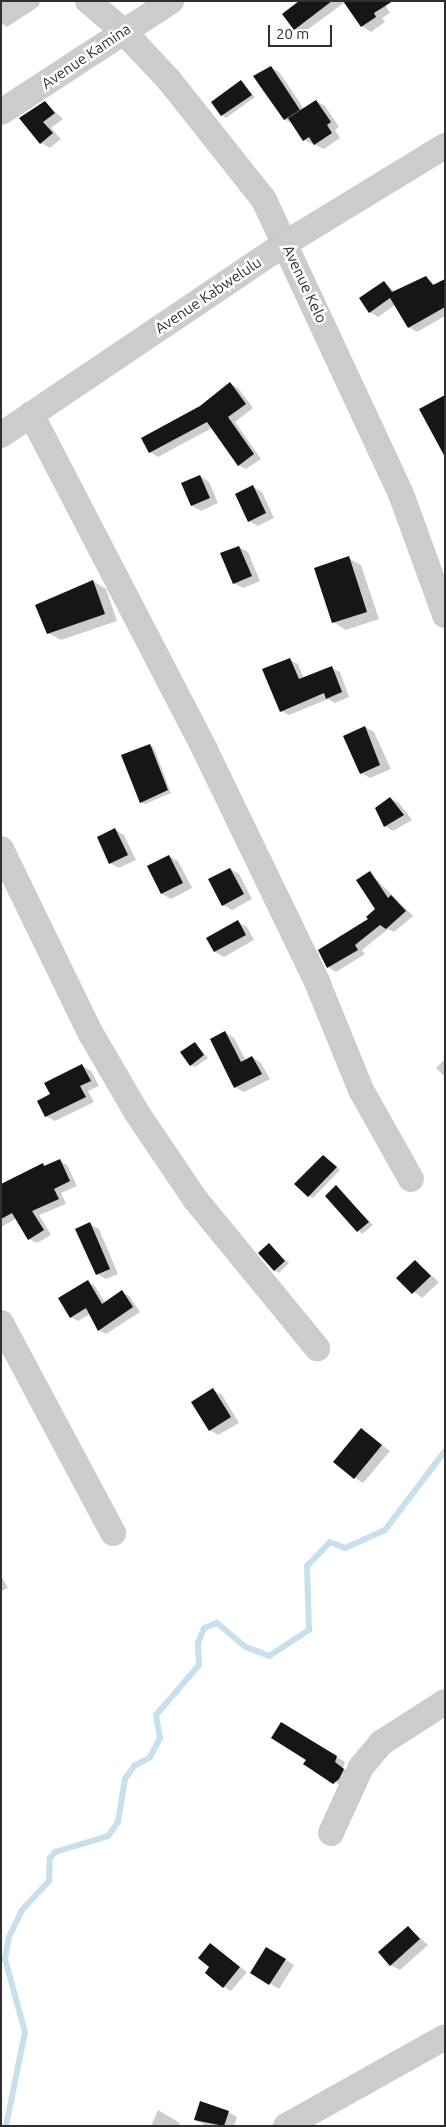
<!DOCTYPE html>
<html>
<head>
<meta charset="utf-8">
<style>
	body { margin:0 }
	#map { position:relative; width:446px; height:2127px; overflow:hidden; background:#fff; font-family:Ubuntu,sans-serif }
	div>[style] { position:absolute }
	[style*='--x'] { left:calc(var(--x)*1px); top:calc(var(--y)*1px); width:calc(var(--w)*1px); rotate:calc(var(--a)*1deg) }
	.shadow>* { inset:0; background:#0003 }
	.stream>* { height:6px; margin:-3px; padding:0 3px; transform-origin:3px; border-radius:3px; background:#c8dfed }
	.building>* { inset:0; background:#161616 }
	.street>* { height:26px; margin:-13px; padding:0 13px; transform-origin:13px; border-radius:13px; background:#ccc }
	span { translate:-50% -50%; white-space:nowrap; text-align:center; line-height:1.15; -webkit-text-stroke:5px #fff; paint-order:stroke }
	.street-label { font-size:15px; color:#2f2f2f }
	.frame { position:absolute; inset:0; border:2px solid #2f2f2f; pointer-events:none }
	.scale { position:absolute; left:268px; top:25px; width:64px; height:22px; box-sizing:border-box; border:2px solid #2f2f2f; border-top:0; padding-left:6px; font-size:15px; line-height:18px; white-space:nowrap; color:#2f2f2f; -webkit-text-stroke:4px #fff; paint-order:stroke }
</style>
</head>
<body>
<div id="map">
	<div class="shadow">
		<i style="clip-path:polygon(1px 1px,40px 1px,39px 6px,7px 27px,1px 23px)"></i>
		<i style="clip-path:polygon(301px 1px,345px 1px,345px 2px,303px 33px,295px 29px)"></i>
		<i style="clip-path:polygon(382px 1px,390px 13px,382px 18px,385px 22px,371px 32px,362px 26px,347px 4px)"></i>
		<i style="clip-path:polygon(271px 67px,279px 72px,304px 109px,316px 101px,325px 106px,339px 127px,335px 130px,340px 138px,324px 149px,304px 140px,293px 124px,284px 119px)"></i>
		<i style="clip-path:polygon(241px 81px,255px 97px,226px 118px,222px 115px)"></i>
		<i style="clip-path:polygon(45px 103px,63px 119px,51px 128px,61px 139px,50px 148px,41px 143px)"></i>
		<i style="clip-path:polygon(425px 278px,436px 285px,445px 280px,445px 316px,417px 332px,409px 327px,395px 305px,378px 317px,370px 312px,384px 282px,395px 292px)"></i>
		<i style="clip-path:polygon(230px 383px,238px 388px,253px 408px,235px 422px,261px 459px,246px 469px,238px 465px,212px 428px,158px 457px,150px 452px,143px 438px,201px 407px)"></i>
		<i style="clip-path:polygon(200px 476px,209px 482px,218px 503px,201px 511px,192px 506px,183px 484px)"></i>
		<i style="clip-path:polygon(253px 487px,262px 492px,274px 518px,258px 526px,249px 521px)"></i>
		<i style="clip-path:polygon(239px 547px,248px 552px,260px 581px,243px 588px,234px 583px)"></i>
		<i style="clip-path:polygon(348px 558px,361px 565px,379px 619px,346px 630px,333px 622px)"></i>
		<i style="clip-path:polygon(93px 581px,106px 589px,117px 621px,61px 640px,48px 633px)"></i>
		<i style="clip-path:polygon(290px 660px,298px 664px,304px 679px,332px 668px,340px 672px,349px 697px,335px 703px,328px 699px,289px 715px,281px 711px)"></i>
		<i style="clip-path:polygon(365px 727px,374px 732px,391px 769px,370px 778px,361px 773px)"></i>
		<i style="clip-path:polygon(150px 745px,154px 748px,171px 793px,145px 804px,141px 802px)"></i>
		<i style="clip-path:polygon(390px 798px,399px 803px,412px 820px,393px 831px,385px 826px)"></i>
		<i style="clip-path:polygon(115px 830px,124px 835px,136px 860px,119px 868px,110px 863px)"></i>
		<i style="clip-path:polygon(169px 856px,178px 861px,192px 888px,171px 899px,162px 894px,148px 867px)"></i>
		<i style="clip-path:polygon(230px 869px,239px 874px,252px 899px,232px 910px,223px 905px)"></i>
		<i style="clip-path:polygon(370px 873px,413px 916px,394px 932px,388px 929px,362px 950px,365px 954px,336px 972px,328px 967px,320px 950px,371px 919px,377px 909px)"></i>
		<i style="clip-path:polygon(238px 922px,247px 927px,254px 940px,224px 957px,215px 952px,208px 938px)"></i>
		<i style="clip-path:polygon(225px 1032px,234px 1038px,246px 1061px,252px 1057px,261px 1063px,270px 1079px,244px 1092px,235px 1087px)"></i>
		<i style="clip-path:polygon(195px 1043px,208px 1058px,195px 1067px,191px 1065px)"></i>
		<i style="clip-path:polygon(445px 1059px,445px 1077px,436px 1068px)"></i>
		<i style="clip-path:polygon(82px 1066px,91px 1071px,99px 1086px,88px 1091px,94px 1102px,55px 1121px,46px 1116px,51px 1095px)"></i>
		<i style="clip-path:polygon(323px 1156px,340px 1170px,313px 1198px,309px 1196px)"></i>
		<i style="clip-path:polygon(60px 1161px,67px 1165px,77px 1186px,61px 1193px,66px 1204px,39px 1215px,51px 1235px,37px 1243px,29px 1239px,17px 1218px,1px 1227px,1px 1186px,42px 1164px,47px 1167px)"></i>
		<i style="clip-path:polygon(336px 1187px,373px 1225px,362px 1234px,326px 1196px)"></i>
		<i style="clip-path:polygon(90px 1224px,99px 1229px,118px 1274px,106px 1279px,97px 1274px)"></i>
		<i style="clip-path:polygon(269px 1245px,289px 1263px,279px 1273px,274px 1270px)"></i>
		<i style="clip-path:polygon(415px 1261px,439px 1282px,422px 1298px,398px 1278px)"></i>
		<i style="clip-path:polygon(88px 1282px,95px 1286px,105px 1303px,122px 1292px,129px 1296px,140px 1312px,106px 1334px,99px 1330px,90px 1314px,78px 1321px,71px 1317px)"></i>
		<i style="clip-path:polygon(213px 1390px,222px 1395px,239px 1423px,218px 1435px,210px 1430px)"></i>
		<i style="clip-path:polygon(362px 1430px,390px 1451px,363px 1483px,355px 1478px)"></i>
		<i style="clip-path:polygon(1px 1576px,8px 1588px,1px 1591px)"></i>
		<i style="clip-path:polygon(282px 1724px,345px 1762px,343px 1768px,352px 1774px,343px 1788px,308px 1760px)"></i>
		<i style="clip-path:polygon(409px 1928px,428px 1945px,400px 1970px,391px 1965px)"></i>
		<i style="clip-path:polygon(210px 1944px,247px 1972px,231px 1991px,224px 1987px,211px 1967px)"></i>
		<i style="clip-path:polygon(267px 1949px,294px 1965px,279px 1989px,252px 1972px)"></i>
		<i style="clip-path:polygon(158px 2110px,180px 2123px,178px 2126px,151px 2126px)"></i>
		<i style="clip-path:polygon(228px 2112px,237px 2117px,234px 2126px,207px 2126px,195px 2120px)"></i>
	</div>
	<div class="stream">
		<i style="--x:6;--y:2126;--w:96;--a:-78.6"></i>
		<i style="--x:25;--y:2032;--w:76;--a:-105.3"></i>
		<i style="--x:5;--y:1959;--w:22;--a:-80"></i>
		<i style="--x:9;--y:1937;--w:30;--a:-64"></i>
		<i style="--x:22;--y:1910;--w:40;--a:-47"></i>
		<i style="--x:49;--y:1881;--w:23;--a:-88"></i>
		<i style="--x:50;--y:1858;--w:8;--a:-50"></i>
		<i style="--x:55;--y:1852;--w:55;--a:-16.8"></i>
		<i style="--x:108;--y:1836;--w:17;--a:-54"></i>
		<i style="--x:118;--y:1822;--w:44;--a:-80.8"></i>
		<i style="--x:125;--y:1779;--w:16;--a:-55"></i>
		<i style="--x:134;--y:1766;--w:18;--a:-29"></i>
		<i style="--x:150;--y:1757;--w:21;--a:-62"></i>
		<i style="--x:160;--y:1738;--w:23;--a:-100"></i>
		<i style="--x:156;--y:1715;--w:66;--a:-49.3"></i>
		<i style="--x:199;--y:1665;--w:22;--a:-93"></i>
		<i style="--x:198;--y:1643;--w:16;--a:-68"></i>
		<i style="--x:204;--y:1628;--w:14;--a:-21"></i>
		<i style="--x:217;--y:1623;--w:38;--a:40"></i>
		<i style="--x:246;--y:1647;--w:25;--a:21"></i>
		<i style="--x:269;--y:1656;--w:48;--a:-33"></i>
		<i style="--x:309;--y:1630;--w:64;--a:-91.8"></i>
		<i style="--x:307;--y:1566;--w:33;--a:-46"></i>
		<i style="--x:330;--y:1542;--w:16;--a:22"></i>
		<i style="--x:345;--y:1548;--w:44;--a:-24.2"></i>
		<i style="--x:385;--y:1530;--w:99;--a:-52.8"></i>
	</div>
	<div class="building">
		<i style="clip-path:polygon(299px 1px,332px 1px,294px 30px,282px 14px)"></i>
		<i style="clip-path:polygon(343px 1px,393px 1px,374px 13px,376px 17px,361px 27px)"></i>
		<i style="clip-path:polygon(271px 66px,300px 110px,284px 120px,253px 76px)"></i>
		<i style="clip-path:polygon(241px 80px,252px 95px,221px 116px,211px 102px)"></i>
		<i style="clip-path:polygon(316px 100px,331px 122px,327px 125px,332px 133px,314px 145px,309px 137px,303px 141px,288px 118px)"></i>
		<i style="clip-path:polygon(45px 101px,55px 113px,43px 122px,53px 133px,40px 144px,19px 118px)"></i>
		<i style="clip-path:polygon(426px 276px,433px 285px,445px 279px,445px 307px,408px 328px,390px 298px,369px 313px,359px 298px,384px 281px,392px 292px)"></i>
		<i style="clip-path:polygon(230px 382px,246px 404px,228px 417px,254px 454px,238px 466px,207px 422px,149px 453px,141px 438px,200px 406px)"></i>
		<i style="clip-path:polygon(445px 395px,445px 457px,419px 409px)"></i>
		<i style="clip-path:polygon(200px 475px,210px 498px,191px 506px,181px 483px)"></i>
		<i style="clip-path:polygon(253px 485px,266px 513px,248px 522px,235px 494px)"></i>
		<i style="clip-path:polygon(239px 546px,252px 576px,233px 584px,220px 553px)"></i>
		<i style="clip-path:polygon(349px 556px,367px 612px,332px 623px,314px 568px)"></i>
		<i style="clip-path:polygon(93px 580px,105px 614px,47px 634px,35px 605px)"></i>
		<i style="clip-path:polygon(290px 658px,299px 679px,332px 666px,342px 692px,326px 699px,324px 693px,280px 712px,262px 669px)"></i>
		<i style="clip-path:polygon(365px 726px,380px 765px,360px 774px,343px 736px)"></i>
		<i style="clip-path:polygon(150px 744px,168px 790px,140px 803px,121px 755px)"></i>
		<i style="clip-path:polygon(390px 797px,404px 815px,384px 827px,375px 808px)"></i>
		<i style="clip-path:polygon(115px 828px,128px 855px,109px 864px,97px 837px)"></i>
		<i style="clip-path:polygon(169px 855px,183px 883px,161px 894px,147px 866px)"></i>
		<i style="clip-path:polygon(230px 868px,244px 894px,222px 906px,208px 879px)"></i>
		<i style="clip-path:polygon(370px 871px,388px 898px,391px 895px,406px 911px,386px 929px,380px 925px,355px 945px,358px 950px,327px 968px,318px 950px,368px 919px,366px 917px,375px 909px,356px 880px)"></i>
		<i style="clip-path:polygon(238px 920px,246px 935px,214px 952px,206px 938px)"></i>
		<i style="clip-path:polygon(225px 1031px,241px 1062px,252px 1056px,262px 1074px,234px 1088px,210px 1039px)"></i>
		<i style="clip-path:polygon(195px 1042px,204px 1055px,190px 1066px,180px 1052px)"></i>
		<i style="clip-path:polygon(82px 1064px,91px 1081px,80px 1086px,86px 1097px,45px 1117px,37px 1101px,50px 1094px,44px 1083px)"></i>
		<i style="clip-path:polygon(323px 1155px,337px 1167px,308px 1197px,294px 1184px)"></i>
		<i style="clip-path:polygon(60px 1159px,70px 1181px,54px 1189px,59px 1199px,32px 1211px,44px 1230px,28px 1240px,12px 1213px,1px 1219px,1px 1184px,43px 1163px,44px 1166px)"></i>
		<i style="clip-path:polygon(336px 1185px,369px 1222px,357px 1232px,325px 1196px)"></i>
		<i style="clip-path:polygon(90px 1222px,110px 1269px,96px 1275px,75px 1229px)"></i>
		<i style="clip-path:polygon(269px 1243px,285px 1261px,274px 1271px,258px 1253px)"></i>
		<i style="clip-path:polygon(415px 1260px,431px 1276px,412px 1294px,396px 1278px)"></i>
		<i style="clip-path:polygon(88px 1280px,102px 1304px,122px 1290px,133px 1307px,98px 1331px,86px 1308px,70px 1318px,58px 1298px)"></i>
		<i style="clip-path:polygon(213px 1388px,231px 1417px,209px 1431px,191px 1402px)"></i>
		<i style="clip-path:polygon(361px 1428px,382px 1445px,354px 1479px,333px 1462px)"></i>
		<i style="clip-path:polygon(281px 1722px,337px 1756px,335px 1762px,344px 1769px,339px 1779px,333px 1784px,303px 1764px,306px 1760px,271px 1738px)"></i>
		<i style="clip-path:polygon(408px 1926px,420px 1939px,390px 1966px,378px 1952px)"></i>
		<i style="clip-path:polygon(210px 1943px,240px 1967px,223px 1988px,205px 1973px,209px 1967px,198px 1958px)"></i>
		<i style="clip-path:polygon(266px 1947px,286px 1959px,269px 1985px,250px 1973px)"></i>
		<i style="clip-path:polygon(200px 2101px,229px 2111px,224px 2126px,194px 2120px)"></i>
	</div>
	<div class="street">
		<i style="--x:88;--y:1;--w:46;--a:40.6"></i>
		<i style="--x:123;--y:31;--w:67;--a:46.8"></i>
		<i style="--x:169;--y:80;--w:153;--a:51.6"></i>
		<i style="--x:264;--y:200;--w:324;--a:65"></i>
		<i style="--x:401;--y:494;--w:129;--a:70"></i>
		<i style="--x:1;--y:112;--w:203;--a:-33.1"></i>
		<i style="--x:31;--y:414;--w:378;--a:62.6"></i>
		<i style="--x:205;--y:750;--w:258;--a:64.2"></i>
		<i style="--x:317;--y:982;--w:117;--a:67.8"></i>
		<i style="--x:361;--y:1090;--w:102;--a:60.7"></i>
		<i style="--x:1;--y:435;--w:344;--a:-34"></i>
		<i style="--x:286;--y:243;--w:186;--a:-31.4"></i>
		<i style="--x:1;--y:849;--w:206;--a:64.1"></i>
		<i style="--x:91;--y:1034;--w:91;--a:59.8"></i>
		<i style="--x:137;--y:1113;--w:104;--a:56"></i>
		<i style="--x:195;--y:1199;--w:193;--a:50.7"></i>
		<i style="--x:1;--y:1323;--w:238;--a:61.9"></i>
		<i style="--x:331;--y:1833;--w:72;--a:-65.6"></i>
		<i style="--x:361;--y:1767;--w:31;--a:-50"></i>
		<i style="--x:381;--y:1743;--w:76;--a:-32.6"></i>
		<i style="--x:286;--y:2126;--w:182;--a:-29.2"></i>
	</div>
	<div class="street-label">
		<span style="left:86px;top:56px;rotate:-34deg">Avenue Kamina</span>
		<span style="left:305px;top:284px;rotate:65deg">Avenue Kelo</span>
		<span style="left:208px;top:295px;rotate:-34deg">Avenue Kabwelulu</span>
	</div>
	<div class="frame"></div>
	<div class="scale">20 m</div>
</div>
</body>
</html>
